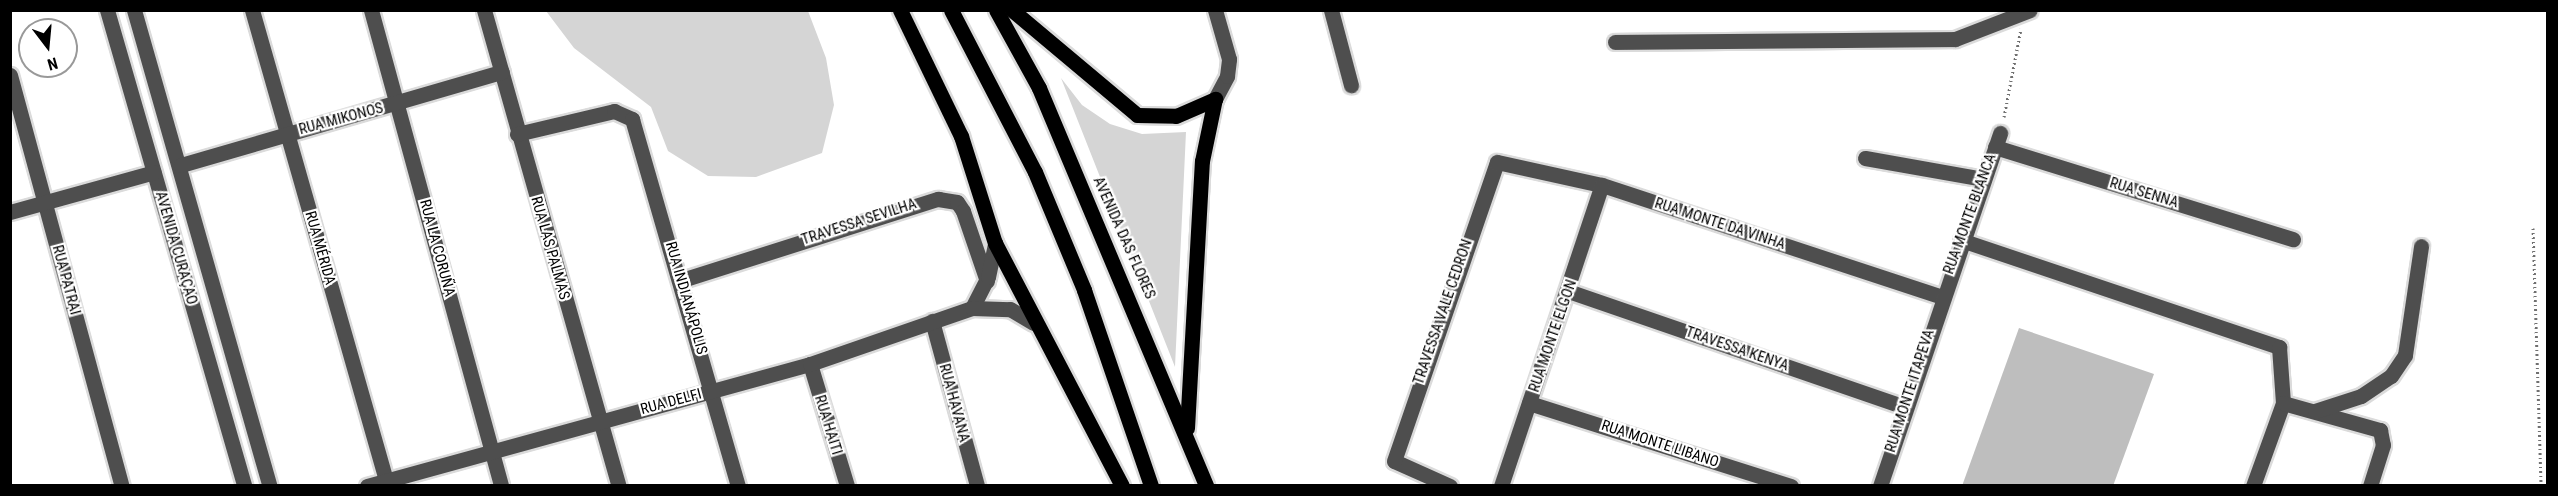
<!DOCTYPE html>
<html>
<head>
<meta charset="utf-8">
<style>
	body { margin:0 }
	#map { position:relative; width:2558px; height:496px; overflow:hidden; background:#fff; font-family:"Roboto Condensed",sans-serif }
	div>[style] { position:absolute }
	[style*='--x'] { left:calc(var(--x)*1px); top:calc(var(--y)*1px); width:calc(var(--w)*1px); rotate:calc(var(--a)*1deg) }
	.green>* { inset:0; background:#d5d5d5 }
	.building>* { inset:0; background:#bebebe }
	.path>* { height:3px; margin-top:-1.5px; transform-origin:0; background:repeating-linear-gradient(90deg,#707070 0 1.5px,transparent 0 4.5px) }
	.roads { filter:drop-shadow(2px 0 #dbdbdb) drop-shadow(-2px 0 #dbdbdb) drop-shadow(0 2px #dbdbdb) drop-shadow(0 -2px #dbdbdb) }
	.minor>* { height:15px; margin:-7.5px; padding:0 7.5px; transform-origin:7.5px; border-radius:7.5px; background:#4e4e4e }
	.major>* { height:15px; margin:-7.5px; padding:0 7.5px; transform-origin:7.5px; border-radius:7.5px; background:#000 }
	span { translate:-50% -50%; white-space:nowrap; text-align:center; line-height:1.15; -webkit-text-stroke:4.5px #fff; paint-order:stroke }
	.street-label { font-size:15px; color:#000 }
	.frame { position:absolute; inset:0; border:12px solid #000; pointer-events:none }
	.north { position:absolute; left:18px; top:18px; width:60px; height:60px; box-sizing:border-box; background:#fff; border:2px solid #999; border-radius:50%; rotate:164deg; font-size:16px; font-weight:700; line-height:24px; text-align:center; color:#000 }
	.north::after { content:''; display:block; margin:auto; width:21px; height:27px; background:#000; clip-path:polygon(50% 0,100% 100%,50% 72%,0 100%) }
</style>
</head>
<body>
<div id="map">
	<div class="green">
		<i style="clip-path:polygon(546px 11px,808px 11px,826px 58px,834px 105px,822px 153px,756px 177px,708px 176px,668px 151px,651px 107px,574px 48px)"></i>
		<i style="clip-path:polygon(1061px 78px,1082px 105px,1110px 124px,1142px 134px,1186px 132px,1175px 367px)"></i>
	</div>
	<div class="building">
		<i style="clip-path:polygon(2019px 328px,2154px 374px,2113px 486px,1962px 486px)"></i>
	</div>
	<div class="path">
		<i style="--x:2004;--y:117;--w:90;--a:-79.1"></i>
		<i style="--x:2533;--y:228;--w:258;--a:88.2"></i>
	</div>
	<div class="roads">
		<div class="minor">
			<i style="--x:107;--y:10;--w:495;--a:73.9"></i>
			<i style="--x:134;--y:10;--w:495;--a:74.1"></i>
			<i style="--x:252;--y:10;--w:495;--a:74.1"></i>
			<i style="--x:371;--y:10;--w:493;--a:74.7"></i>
			<i style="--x:484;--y:10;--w:495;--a:74.2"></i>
			<i style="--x:1331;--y:10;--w:78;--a:75.1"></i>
			<i style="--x:1615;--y:42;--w:340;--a:-0.5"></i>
			<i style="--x:1955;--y:39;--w:80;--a:-21.1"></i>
			<i style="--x:10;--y:75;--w:426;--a:74.8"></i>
			<i style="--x:1215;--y:99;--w:26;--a:-62"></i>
			<i style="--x:1227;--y:76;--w:17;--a:-83"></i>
			<i style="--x:1229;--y:59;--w:51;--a:-105.9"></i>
			<i style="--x:517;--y:134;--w:100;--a:-13.3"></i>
			<i style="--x:614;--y:111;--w:20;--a:24"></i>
			<i style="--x:632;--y:119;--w:382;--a:73.9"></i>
			<i style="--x:1995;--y:147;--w:312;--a:17.2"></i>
			<i style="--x:1865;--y:158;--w:121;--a:10"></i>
			<i style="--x:181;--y:165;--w:334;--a:-16.2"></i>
			<i style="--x:10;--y:212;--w:149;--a:-15.5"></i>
			<i style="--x:1961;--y:240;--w:336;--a:18.6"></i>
			<i style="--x:2279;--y:347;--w:56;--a:85.9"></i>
			<i style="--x:2283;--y:403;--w:88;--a:109.9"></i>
			<i style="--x:682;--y:280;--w:269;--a:-17.6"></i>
			<i style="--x:938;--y:199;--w:19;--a:9"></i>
			<i style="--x:957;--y:202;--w:11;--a:56"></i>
			<i style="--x:963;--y:211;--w:74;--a:71.1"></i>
			<i style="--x:1568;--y:291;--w:356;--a:19"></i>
			<i style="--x:972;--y:308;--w:35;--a:-63"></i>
			<i style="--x:988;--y:277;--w:35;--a:-78"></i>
			<i style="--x:932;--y:321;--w:171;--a:74.7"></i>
			<i style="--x:810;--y:364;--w:127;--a:73.1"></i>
			<i style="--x:1529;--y:403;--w:275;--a:17.6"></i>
			<i style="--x:2283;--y:403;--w:101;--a:15.6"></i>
			<i style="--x:2380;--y:430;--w:15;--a:79"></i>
			<i style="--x:2383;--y:445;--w:43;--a:107.6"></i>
			<i style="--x:2315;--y:411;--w:48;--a:-18.1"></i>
			<i style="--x:2361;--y:396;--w:36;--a:-34"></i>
			<i style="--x:2391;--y:376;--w:25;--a:-56"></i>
			<i style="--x:2405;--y:355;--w:110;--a:-81.6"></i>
			<i style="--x:367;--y:486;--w:459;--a:-15.4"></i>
			<i style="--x:810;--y:364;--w:171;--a:-19.1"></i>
			<i style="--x:972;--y:308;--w:38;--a:2"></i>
			<i style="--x:1010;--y:309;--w:27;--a:31"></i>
			<i style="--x:1450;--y:486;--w:61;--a:-155.9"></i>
			<i style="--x:1394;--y:461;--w:316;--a:-71"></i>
			<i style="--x:1497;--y:162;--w:107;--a:12.4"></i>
			<i style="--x:1602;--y:185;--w:356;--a:18.2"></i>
			<i style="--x:1501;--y:486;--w:317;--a:-71.5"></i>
			<i style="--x:1880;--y:486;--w:373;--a:-71.2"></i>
		</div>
		<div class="major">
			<i style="--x:900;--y:10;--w:140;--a:64.2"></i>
			<i style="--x:961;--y:136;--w:112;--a:72.4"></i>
			<i style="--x:995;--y:243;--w:274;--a:62.4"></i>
			<i style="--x:951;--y:10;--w:182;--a:62.6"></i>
			<i style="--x:1035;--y:172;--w:128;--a:67.4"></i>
			<i style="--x:1084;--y:290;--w:207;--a:71.1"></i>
			<i style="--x:996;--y:10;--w:89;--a:61.1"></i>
			<i style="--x:1039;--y:88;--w:432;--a:67.2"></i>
			<i style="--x:1012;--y:10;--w:163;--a:40"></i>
			<i style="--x:1137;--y:115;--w:39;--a:1"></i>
			<i style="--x:1176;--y:116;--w:43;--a:-23.6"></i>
			<i style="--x:1187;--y:428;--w:267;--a:-86.8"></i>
			<i style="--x:1202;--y:161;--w:63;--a:-78.2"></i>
		</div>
	</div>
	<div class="street-label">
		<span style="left:341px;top:119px;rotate:-15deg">RUA MIKONOS</span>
		<span style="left:2144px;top:193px;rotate:17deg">RUA SENNA</span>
		<span style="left:1970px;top:214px;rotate:-70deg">RUA MONTE BLANCA</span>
		<span style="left:859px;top:222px;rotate:-18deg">TRAVESSA SEVILHA</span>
		<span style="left:1720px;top:224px;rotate:18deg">RUA MONTE DA VINHA</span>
		<span style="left:1124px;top:238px;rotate:66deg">AVENIDA DAS FLORES</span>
		<span style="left:176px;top:248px;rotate:74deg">AVENIDA CURAÇAO</span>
		<span style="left:320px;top:248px;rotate:74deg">RUA MÉRIDA</span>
		<span style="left:437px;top:248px;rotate:75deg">RUA LA CORUÑA</span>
		<span style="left:550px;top:248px;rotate:74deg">RUA LAS PALMAS</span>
		<span style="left:66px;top:280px;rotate:75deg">RUA PATRAI</span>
		<span style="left:686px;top:298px;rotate:74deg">RUA INDIANÁPOLIS</span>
		<span style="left:1443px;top:312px;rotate:-71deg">TRAVESSA VALE CEDRON</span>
		<span style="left:1553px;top:336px;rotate:-71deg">RUA MONTE ELGON</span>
		<span style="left:1737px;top:349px;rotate:19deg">TRAVESSA KENYA</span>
		<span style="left:1910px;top:391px;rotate:-72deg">RUA MONTE ITAPEVA</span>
		<span style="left:671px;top:402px;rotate:-15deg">RUA DELFI</span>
		<span style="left:954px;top:403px;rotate:75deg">RUA HAVANA</span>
		<span style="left:828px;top:425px;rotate:73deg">RUA HAITI</span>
		<span style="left:1660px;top:444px;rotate:18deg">RUA MONTE LIBANO</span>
	</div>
	<div class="frame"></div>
	<div class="north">N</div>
</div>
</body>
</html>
